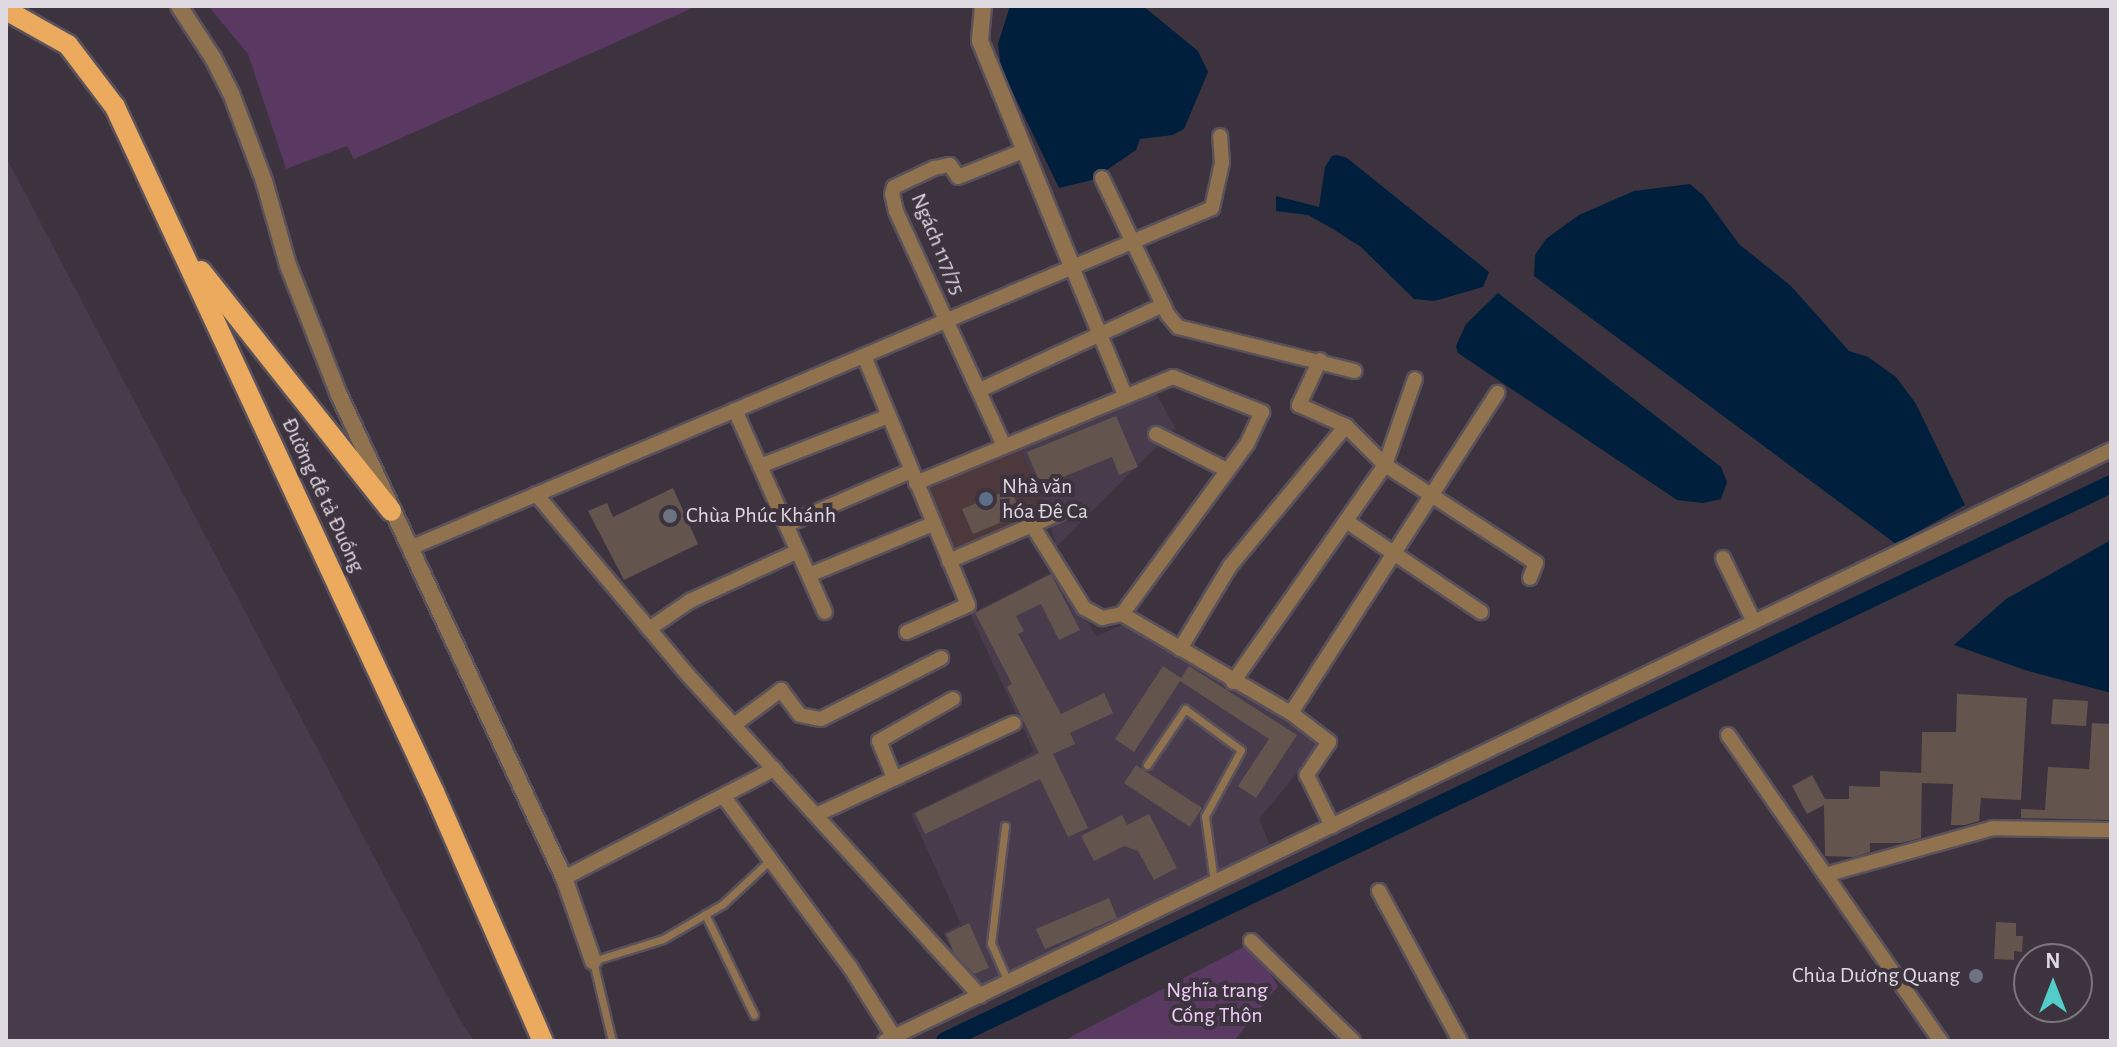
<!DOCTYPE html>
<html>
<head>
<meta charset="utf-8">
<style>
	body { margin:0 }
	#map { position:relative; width:2117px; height:1047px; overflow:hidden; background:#3c333e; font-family:"Alegreya Sans",sans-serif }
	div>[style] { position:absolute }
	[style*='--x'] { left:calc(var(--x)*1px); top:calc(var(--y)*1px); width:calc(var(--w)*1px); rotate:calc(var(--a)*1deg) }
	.commercial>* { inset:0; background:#4d383b }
	.built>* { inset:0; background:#483b4b }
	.green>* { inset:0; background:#593961 }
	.water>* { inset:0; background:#001f3c }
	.canal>* { height:18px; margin:-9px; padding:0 9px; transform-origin:9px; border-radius:9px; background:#001f3c }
	.building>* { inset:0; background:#63554e }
	.roads { filter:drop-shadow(2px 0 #59515b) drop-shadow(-2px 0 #59515b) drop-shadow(0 2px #59515b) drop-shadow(0 -2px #59515b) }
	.service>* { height:7px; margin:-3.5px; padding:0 3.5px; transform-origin:3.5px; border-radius:3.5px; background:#91724e }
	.minor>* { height:14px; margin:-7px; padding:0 7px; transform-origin:7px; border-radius:7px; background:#91724e }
	.tertiary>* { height:16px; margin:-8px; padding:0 8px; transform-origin:8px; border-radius:8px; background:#91724e }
	.primary>* { height:20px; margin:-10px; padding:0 10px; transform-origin:10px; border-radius:10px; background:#ebaa5d }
	.dots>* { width:22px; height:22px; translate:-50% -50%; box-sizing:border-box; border:4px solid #3c333e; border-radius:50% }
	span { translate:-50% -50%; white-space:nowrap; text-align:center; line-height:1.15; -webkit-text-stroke:8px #3c333e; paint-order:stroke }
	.street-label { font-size:22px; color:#dfdae1 }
	.poi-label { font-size:22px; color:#dfdae1 }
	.left { translate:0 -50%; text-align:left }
	.right { translate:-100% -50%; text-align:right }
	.park-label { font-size:22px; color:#f2cffa }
	.frame { position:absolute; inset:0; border:8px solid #dfdae1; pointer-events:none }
	.north { position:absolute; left:2013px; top:943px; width:80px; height:80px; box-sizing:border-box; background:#3c333e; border:2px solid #7d767f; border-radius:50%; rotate:0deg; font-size:22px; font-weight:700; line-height:32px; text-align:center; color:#dfdae1 }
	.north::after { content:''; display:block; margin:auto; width:28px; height:36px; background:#53cdc9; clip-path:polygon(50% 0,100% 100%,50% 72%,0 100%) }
</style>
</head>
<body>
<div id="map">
	<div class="commercial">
		<i style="clip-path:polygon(1021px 449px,1047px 510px,952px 551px,926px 489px)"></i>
	</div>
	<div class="built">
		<i style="clip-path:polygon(6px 157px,460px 1020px,474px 1041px,6px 1041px)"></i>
		<i style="clip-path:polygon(1155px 391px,1175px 428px,1056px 547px,1047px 510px,1021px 449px)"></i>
		<i style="clip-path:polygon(1053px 572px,1097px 636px,1124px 624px,1322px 743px,1259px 819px,1273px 853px,971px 990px,943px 933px,961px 924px,911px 814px,1034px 752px,970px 614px)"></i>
	</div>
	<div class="green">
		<i style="clip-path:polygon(208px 6px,697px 6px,354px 159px,347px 146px,286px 169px,248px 54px)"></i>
		<i style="clip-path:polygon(1251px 943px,1278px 986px,1234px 1041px,1063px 1041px)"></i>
	</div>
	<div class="water">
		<i style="clip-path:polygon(1010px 6px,1143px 6px,1198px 51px,1208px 72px,1184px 129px,1173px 135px,1140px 139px,1136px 150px,1092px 180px,1059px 188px,1001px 68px,998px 44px)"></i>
		<i style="clip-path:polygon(1337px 155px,1347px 158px,1489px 272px,1483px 287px,1434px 301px,1414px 299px,1361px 247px,1333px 229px,1308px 215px,1276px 211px,1276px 196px,1319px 207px,1325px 167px,1332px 156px)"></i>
		<i style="clip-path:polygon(1690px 184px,1704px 196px,1739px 244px,1791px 286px,1849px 351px,1868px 357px,1896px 377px,1916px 404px,1965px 505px,1896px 544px,1534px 276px,1535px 255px,1546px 239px,1579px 215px,1634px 191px)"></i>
		<i style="clip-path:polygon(1498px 293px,1721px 467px,1727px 482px,1721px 499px,1703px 503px,1677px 500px,1458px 353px,1456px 346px,1466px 324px)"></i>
		<i style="clip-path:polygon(2111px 540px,2111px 693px,2028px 671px,1954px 645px,2006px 599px)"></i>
	</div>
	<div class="canal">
		<i style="--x:945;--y:1041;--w:1292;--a:-25.53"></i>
	</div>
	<div class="building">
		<i style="clip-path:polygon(1116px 416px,1138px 467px,1119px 475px,1112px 457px,1041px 486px,1027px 452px)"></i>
		<i style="clip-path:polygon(673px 488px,698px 544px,624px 580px,588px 511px,607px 503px,613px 517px)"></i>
		<i style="clip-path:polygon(1011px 489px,1021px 514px,973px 534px,962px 509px)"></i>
		<i style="clip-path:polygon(1051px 574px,1080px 630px,1059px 640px,1041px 604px,1016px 616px,1024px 631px,1018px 634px,1061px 714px,1104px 693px,1113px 713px,1070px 733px,1075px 744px,1053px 754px,1088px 828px,1068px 837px,1040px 779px,925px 834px,915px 813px,1039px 753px,1007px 687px,1012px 684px,975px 613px)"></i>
		<i style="clip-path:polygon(1163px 666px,1181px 678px,1189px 666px,1297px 735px,1256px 798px,1238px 786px,1269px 739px,1180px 681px,1134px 752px,1115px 739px)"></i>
		<i style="clip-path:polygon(1957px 694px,2027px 698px,2021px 800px,1981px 798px,1979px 821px,1965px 825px,1951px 825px,1953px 784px,1921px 783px,1922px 732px,1956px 732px)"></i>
		<i style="clip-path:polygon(2053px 699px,2088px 701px,2086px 726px,2051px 724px)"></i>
		<i style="clip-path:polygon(2092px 723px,2111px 724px,2111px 820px,2021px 818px,2021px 809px,2045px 810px,2048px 767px,2089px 769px)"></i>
		<i style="clip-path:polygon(1136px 765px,1202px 808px,1190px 827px,1124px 783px)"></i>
		<i style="clip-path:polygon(1880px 771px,1922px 773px,1921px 838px,1901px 843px,1870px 843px,1870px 852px,1854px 857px,1825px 856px,1824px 805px,1807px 814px,1792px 786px,1812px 775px,1825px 799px,1849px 799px,1849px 786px,1880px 787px)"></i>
		<i style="clip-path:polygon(1149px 814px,1177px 868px,1154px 880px,1138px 851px,1124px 846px,1094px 861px,1081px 836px,1122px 815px,1127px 825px)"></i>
		<i style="clip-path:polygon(1109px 898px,1117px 918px,1045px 949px,1036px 929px)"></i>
		<i style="clip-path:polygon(1996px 922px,2016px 923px,2016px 936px,2023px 936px,2022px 952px,2014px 951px,2014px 960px,1994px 959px)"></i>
		<i style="clip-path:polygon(969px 923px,989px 968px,974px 974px,954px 953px,946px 934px)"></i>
	</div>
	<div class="roads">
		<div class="service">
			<i style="--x:1147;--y:765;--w:68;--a:-55.8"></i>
			<i style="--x:1185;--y:709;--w:69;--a:36.2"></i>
			<i style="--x:1241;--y:750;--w:75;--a:118.6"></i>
			<i style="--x:1205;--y:816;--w:67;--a:82.2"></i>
			<i style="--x:1005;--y:826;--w:118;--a:96.8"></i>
			<i style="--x:991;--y:943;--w:43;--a:66.4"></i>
			<i style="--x:705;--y:914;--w:112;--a:64.1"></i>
			<i style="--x:612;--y:1041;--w:82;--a:-103.4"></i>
			<i style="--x:593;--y:961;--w:73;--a:-17.4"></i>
			<i style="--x:663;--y:939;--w:69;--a:-30.3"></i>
			<i style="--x:723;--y:904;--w:63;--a:-43.1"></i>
		</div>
		<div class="minor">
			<i style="--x:1102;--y:178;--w:152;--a:64.3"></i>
			<i style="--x:1168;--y:315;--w:16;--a:50"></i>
			<i style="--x:1178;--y:327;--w:182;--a:14"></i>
			<i style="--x:1072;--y:267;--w:139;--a:67.5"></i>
			<i style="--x:864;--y:356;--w:270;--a:67.3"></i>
			<i style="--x:968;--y:605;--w:67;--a:156.1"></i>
			<i style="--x:1320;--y:360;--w:50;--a:115"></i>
			<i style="--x:1299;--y:405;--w:51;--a:24.1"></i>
			<i style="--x:1346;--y:426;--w:55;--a:45"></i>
			<i style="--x:1385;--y:465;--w:180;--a:33"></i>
			<i style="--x:1536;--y:563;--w:16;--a:112"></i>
			<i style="--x:980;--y:390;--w:202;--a:-24.9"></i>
			<i style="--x:735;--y:410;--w:221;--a:66"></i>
			<i style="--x:1156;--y:434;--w:80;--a:26.9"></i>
			<i style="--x:1004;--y:446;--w:259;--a:-114.7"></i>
			<i style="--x:896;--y:211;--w:17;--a:-103"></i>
			<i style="--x:892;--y:194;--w:7;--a:-74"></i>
			<i style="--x:894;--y:187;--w:44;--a:-25.4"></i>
			<i style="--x:934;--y:168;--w:16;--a:-11"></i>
			<i style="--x:950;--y:165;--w:14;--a:56"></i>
			<i style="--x:958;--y:177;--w:72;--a:-21.9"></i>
			<i style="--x:760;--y:466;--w:138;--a:-21.2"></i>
			<i style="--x:916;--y:483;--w:278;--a:-22.4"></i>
			<i style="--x:1173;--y:377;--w:96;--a:21.5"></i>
			<i style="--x:1262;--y:412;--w:35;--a:115"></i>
			<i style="--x:1247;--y:444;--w:211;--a:126.3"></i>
			<i style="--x:536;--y:494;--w:236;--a:50"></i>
			<i style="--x:688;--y:675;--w:434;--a:47.7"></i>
			<i style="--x:1346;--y:521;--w:163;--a:34"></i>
			<i style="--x:786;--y:525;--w:136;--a:-23.4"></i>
			<i style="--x:1032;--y:525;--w:98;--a:57.9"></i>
			<i style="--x:1084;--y:608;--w:21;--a:29"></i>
			<i style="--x:1102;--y:618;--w:20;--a:-11"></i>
			<i style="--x:1122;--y:614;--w:196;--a:30.4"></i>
			<i style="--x:1291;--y:713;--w:48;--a:37.3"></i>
			<i style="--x:1329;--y:742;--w:40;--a:124"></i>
			<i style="--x:1307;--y:775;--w:57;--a:63.9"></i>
			<i style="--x:410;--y:548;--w:871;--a:-22.97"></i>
			<i style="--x:1212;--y:208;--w:46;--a:-77.5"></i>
			<i style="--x:1222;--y:163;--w:27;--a:-94"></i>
			<i style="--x:1723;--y:558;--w:71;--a:64.2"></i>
			<i style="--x:949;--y:561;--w:121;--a:-23.4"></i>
			<i style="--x:809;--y:575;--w:134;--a:-22.4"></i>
			<i style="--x:649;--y:629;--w:50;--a:-34.3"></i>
			<i style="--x:690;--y:601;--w:119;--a:-24.8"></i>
			<i style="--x:1180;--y:649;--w:97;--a:-58.9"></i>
			<i style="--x:1230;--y:566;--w:182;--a:-50.4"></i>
			<i style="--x:1233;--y:682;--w:265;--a:-55"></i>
			<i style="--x:1385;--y:465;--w:91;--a:-70.8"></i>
			<i style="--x:1291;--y:713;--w:381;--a:-57.2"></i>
			<i style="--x:734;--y:725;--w:59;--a:-36.7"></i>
			<i style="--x:781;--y:690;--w:31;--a:53"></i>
			<i style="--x:800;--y:715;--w:21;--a:11"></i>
			<i style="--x:821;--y:719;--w:135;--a:-26.9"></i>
			<i style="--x:1728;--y:735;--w:373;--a:55.2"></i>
			<i style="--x:894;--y:778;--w:40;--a:-112"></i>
			<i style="--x:879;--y:741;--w:85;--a:-29.6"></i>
			<i style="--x:724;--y:797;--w:212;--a:53.5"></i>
			<i style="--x:850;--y:967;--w:83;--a:57.8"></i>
			<i style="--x:816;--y:815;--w:218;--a:-24.9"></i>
			<i style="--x:1825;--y:875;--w:174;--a:-15.6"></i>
			<i style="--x:1993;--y:828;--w:118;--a:1"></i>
			<i style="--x:564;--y:878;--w:237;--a:-27.4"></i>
			<i style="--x:1379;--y:891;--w:170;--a:61.6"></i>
			<i style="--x:1251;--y:941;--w:143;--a:44.4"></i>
			<i style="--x:885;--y:1041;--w:1361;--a:-25.74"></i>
		</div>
		<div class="tertiary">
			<i style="--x:179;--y:6;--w:62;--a:56.8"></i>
			<i style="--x:213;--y:58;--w:39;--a:63"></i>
			<i style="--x:231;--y:93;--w:94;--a:69.4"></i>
			<i style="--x:264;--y:181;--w:87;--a:74.1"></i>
			<i style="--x:288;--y:265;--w:140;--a:68.6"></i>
			<i style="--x:339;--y:395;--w:533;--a:65.02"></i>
			<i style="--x:564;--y:878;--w:88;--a:70.7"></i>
			<i style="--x:983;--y:6;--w:35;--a:95"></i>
			<i style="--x:980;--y:41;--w:244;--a:67.8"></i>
		</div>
		<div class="primary">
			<i style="--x:6;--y:10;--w:71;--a:29.4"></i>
			<i style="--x:68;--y:45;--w:78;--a:52.8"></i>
			<i style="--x:115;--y:107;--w:756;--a:65.03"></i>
			<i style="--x:434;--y:792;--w:272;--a:66.4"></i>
			<i style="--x:201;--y:271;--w:306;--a:51.6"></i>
		</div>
	</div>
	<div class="dots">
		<i style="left:986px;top:499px;background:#5c6f8a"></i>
		<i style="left:670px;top:516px;background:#6b7280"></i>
		<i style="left:1976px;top:976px;background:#6b7280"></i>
	</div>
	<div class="street-label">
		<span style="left:938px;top:244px;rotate:67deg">Ngách 117/75</span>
		<span style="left:323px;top:495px;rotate:65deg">Đường đê tả Đuống</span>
	</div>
	<div class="poi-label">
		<span class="left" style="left:1002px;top:499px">Nhà văn<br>hóa Đê Ca</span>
		<span class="left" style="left:686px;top:516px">Chùa Phúc Khánh</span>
		<span class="right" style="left:1960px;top:976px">Chùa Dương Quang</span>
	</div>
	<div class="park-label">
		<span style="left:1217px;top:1003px">Nghĩa trang<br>Cống Thôn</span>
	</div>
	<div class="frame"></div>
	<div class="north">N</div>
</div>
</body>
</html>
